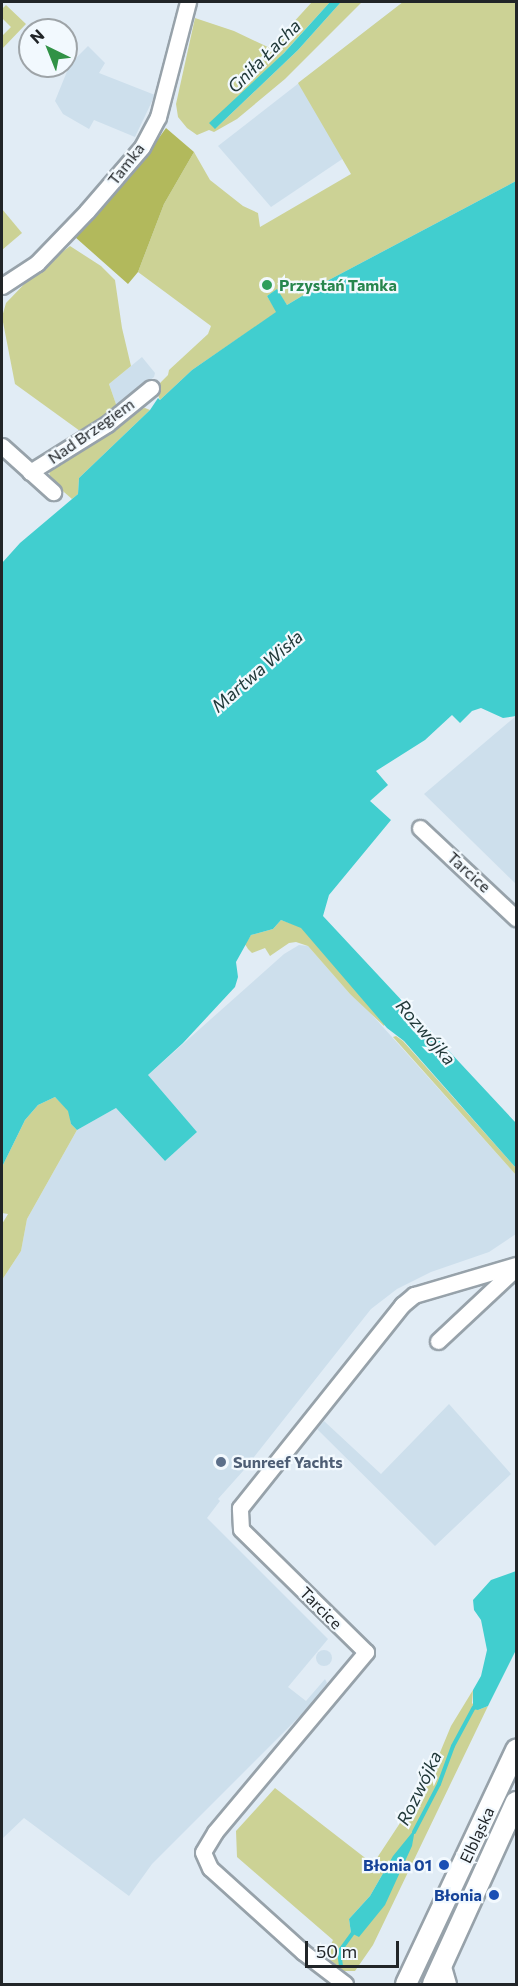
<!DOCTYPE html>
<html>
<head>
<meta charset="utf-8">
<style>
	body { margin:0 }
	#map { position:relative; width:518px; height:1986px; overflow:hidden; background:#e1ecf5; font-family:Commissioner,sans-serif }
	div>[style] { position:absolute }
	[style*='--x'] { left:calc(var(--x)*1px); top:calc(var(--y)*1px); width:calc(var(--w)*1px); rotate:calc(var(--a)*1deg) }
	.built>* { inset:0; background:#cddfec }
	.round { border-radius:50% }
	.green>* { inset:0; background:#ccd295 }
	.forest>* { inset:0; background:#b2b95c }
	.water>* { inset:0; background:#41cecf }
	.stream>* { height:4px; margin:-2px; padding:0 2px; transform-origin:2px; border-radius:2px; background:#41cecf }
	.roads { filter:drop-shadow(2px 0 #97a2aa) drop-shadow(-2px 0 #97a2aa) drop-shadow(0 2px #97a2aa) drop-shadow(0 -2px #97a2aa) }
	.minor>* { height:15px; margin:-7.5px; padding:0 7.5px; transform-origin:7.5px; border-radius:7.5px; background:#fff }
	.major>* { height:20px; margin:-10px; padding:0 10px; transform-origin:10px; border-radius:10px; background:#fff }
	.dots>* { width:16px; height:16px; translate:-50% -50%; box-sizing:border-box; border:3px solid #f2f9fe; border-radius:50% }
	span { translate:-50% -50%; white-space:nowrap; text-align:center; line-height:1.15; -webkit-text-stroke:4.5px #f2f9fe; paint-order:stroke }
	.street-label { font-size:16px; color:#212528 }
	.leisure-label { font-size:16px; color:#27864d; font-weight:700 }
	.left { translate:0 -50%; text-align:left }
	.service-label { font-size:16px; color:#4e5e75; font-weight:700 }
	.transit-label { font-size:16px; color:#164399; font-weight:700 }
	.right { translate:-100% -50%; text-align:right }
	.water-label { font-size:18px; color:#213939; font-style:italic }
	.frame { position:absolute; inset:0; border:3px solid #212528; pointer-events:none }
	.north { position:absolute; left:18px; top:18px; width:60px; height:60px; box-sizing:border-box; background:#f2f9fe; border:2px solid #9ea4a8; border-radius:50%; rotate:317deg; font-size:16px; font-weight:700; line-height:24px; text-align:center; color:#212528 }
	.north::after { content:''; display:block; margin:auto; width:21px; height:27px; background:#319246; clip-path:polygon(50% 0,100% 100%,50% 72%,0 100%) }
	.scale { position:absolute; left:305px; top:1941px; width:94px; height:27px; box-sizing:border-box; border:3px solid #212528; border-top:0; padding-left:8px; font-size:18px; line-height:21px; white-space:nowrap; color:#212528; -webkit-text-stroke:4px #f2f9fe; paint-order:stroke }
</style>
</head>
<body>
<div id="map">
	<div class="built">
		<i style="clip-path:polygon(403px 2px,381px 133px,271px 207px,218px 146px)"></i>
		<i style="clip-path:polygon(88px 46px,105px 63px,99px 73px,155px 95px,135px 137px,94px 120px,89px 129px,63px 114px,55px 101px,70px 64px)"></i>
		<i style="clip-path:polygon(142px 357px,155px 373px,154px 377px,117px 407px,109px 384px)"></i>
		<i style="clip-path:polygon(516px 716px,516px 884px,424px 794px)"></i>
		<i style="clip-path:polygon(299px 945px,308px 946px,350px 994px,365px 1007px,516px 1175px,516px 1234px,489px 1252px,431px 1272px,397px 1289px,371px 1309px,243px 1471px,218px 1499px,220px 1501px,207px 1518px,328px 1639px,288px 1687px,306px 1701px,325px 1679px,327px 1683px,312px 1704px,152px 1864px,129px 1896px,24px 1818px,2px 1839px,2px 1280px,21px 1251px,27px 1219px,77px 1130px,116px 1108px,165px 1161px,197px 1132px,147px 1076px,284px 954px)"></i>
		<i style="clip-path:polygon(449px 1404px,511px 1474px,435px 1546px,317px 1429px,324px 1421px,381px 1474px)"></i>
		<i class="round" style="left:316px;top:1650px;width:16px;height:16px"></i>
	</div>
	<div class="green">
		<i style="clip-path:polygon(312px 2px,330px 2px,215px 129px,298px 50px,341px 2px,362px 2px,285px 79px,237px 119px,214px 132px,209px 130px,197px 135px,187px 128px,178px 117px,176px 104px,195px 18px,234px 31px,270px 48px)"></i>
		<i style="clip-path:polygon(403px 2px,516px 2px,516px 181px,327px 281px,287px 305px,276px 290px,267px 296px,277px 312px,192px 370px,160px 400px,155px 388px,168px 375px,169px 370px,208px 334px,211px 326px,138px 272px,164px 204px,194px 152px,210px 180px,243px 206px,258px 213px,260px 227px,351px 174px,298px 83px)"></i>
		<i style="clip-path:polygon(6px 5px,26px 24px,2px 49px,2px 36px,11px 27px,2px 18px,2px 9px)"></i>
		<i style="clip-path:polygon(2px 209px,22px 233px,2px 250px)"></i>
		<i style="clip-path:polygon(70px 246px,101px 266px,115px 280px,122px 328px,131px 366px,109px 384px,117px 407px,80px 431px,15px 384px,2px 317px,6px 303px,33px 275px)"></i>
		<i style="clip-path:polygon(145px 408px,150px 410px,79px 478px,78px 494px,72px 499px,49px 479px,50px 470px,87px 444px,113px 431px,136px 410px)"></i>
		<i style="clip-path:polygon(281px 920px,301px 927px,385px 1023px,384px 1026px,350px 994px,308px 946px,296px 942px,289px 943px,270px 956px,265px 948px,252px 953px,248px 949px,245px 944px,251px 935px,273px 929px)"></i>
		<i style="clip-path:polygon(396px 1036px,403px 1041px,516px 1168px,516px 1175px,393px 1037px)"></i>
		<i style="clip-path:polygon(55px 1097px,69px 1111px,71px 1124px,77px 1130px,27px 1219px,21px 1251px,2px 1280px,2px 1224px,8px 1214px,2px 1213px,2px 1167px,25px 1120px,38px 1105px)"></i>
		<i style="clip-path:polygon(evenodd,473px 1690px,472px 1703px,478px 1710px,488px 1706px,373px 1945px,355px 1971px,344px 1971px,329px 1959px,328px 1951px,333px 1940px,237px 1857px,236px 1831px,275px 1788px,373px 1864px,429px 1779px,451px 1726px,473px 1690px,393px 1856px,351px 1933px,349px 1919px,370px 1896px,393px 1856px)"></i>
	</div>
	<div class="forest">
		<i style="clip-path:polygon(166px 128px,194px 152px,164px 204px,138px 272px,128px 284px,75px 237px,143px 160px)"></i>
	</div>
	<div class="water">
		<i style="clip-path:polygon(330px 2px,341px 2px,298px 50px,215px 129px,209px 123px,284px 53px)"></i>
		<i style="clip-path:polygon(516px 181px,516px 716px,503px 718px,481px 708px,472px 711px,460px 723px,452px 715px,425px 740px,376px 771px,388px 785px,370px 801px,391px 820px,329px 895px,323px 916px,516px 1123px,516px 1168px,404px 1041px,387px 1028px,301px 928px,281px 920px,273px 929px,251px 935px,236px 962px,238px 977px,235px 987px,183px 1043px,148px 1075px,197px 1132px,165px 1161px,116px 1108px,77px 1130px,71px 1124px,68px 1111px,55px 1097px,38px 1105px,25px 1120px,2px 1167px,2px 563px,20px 543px,78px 494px,79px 478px,150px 410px,158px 398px,160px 400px,192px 370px,276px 312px,267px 296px,277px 289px,287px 305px,327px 281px)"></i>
		<i style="clip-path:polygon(516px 1571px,516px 1650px,488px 1706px,478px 1710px,473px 1709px,473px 1690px,481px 1676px,487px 1650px,481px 1620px,474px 1610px,473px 1600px,491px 1580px)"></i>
		<i style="clip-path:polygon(415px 1829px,412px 1846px,385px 1905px,359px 1937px,351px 1933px,349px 1919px,370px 1896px,393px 1856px)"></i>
	</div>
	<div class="stream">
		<i style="--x:414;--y:1832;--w:54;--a:-62.5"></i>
		<i style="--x:439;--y:1784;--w:40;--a:-69.8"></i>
		<i style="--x:453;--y:1746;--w:44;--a:-61.7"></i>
		<i style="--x:341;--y:1966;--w:14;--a:-98"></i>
		<i style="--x:339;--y:1952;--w:26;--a:-54"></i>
	</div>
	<div class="roads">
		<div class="minor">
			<i style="--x:2;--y:286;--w:42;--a:-33.3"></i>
			<i style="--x:37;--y:263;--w:72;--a:-46.1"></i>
			<i style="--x:87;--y:211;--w:84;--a:-49.3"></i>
			<i style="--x:142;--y:147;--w:34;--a:-62"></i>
			<i style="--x:158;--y:117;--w:119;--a:-75.4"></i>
			<i style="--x:2;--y:446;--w:69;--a:42"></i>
			<i style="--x:30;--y:472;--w:91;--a:-31.9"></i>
			<i style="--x:107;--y:424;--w:57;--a:-39.3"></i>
			<i style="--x:420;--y:828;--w:132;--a:43.2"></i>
			<i style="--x:438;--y:1341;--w:107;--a:-43.1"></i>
			<i style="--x:442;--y:1963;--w:22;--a:74"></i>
			<i style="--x:345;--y:1984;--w:53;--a:-142.7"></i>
			<i style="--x:303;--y:1952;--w:125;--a:-137.9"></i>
			<i style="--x:210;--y:1868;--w:17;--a:-114"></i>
			<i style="--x:203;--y:1852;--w:23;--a:-59"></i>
			<i style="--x:215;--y:1832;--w:235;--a:-50"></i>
			<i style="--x:366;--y:1652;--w:175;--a:-135.5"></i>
			<i style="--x:241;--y:1529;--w:21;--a:-93"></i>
			<i style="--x:240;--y:1508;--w:260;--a:-51.4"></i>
			<i style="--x:402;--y:1305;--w:16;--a:-40"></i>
			<i style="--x:414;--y:1295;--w:106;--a:-16.4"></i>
		</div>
		<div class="major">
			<i style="--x:406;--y:1984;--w:259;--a:-64.8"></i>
			<i style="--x:433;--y:1984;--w:200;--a:-65.5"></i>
		</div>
	</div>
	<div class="dots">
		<i style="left:267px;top:285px;background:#2e9e5b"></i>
		<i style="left:221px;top:1462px;background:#5c6f8a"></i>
		<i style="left:444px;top:1865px;background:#1a4fb4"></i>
		<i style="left:494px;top:1895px;background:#1a4fb4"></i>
	</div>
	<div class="street-label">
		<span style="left:126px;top:164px;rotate:-52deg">Tamka</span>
		<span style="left:91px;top:431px;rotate:-35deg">Nad Brzegiem</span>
		<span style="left:469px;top:872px;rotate:42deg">Tarcice</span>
		<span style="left:321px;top:1608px;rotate:45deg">Tarcice</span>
		<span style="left:477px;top:1835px;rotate:-65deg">Elbląska</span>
	</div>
	<div class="leisure-label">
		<span class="left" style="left:279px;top:285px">Przystań Tamka</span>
	</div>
	<div class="service-label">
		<span class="left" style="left:233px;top:1462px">Sunreef Yachts</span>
	</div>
	<div class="transit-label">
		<span class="right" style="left:432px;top:1865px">Błonia 01</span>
		<span class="right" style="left:482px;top:1895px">Błonia</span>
	</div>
	<div class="water-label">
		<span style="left:264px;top:56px;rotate:-45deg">Gniła Łacha</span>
		<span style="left:257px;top:671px;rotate:-41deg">Martwa Wisła</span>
		<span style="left:426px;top:1032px;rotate:49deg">Rozwójka</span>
		<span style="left:419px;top:1788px;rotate:-64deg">Rozwójka</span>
	</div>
	<div class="frame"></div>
	<div class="north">N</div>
	<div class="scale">50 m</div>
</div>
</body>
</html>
